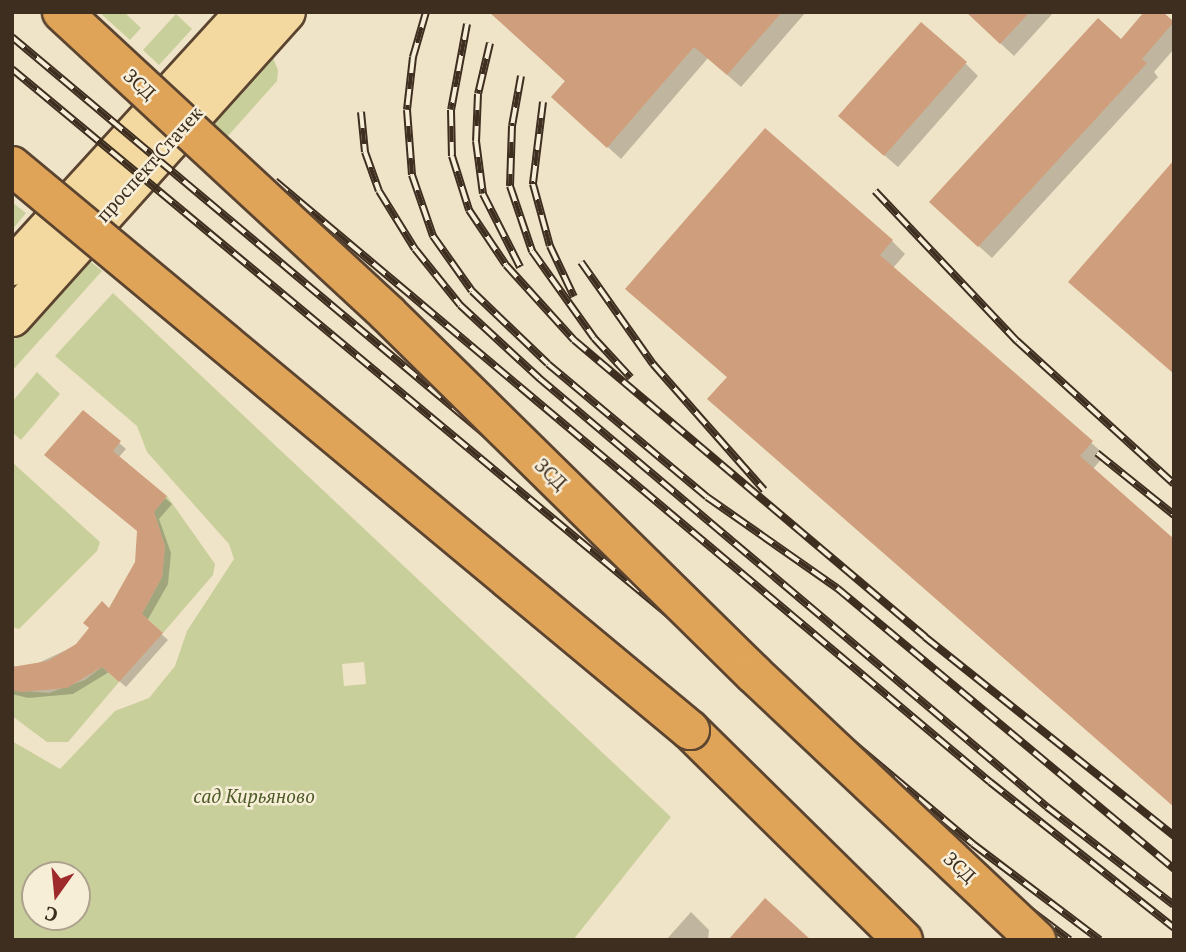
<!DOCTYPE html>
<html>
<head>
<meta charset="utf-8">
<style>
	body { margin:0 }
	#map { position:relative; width:1186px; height:952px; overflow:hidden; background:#f0e4c8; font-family:"PT Serif",serif }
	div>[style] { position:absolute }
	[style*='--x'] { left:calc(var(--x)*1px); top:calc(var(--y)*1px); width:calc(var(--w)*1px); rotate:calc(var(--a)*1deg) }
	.green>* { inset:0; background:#c9cf9b }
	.shadow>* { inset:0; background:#0003 }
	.building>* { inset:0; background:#cf9f7d }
	.roads { filter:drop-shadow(2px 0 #5b4430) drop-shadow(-2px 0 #5b4430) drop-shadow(0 2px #5b4430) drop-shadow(0 -2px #5b4430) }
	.major>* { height:37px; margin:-18.5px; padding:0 18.5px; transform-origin:18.5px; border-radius:18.5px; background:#f3d9a0 }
	.highway>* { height:38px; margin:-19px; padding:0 19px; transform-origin:19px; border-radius:19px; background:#e0a458 }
	.rail>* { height:8px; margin-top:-4px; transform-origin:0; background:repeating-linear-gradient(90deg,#f7eed8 0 16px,#3d2e20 0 32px); box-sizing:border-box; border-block:2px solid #3d2e20 }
	.bridges { filter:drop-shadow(2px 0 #5b4430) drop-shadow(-2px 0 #5b4430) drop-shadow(0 2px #5b4430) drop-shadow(0 -2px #5b4430) }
	.highway-bridge>* { height:38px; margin:-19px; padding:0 19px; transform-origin:19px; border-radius:19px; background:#e0a458 }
	span { translate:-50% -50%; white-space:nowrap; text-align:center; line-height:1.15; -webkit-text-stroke:5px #f7eed8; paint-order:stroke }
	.street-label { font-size:19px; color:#3d2e20 }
	.park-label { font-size:19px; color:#4d5a26; font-style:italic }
	.frame { position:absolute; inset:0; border:14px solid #3d2e20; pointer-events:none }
	.north { position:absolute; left:21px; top:861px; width:70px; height:70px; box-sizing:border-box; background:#f7eed8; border:2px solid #ada18e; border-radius:50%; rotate:195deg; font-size:19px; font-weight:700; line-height:28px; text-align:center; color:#3d2e20 }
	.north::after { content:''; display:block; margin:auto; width:24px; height:32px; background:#9e2a2b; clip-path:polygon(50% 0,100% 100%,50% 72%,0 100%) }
</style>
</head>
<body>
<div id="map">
	<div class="green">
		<i style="clip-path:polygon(99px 12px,124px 12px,141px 28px,130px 40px)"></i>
		<i style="clip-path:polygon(176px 14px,192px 29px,159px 65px,143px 50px)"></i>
		<i style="clip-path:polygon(273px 58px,278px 70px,277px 81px,227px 137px,212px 124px)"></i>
		<i style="clip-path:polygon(12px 202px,26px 213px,12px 230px)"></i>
		<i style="clip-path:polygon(86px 258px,102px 271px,12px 371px,12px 342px)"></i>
		<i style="clip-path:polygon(evenodd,113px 293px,671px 817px,573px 940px,12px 940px,12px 741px,60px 769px,115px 711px,149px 698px,175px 666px,187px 631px,234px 559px,229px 544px,147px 452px,137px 426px,55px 356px,113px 293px,364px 662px,366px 684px,344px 686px,342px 664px,364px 662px,113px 293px,35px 875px,77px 875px,77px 917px,35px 917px,35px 875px)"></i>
		<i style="clip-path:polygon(37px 372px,60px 394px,21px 440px,12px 432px,12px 402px)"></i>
		<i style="clip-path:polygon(12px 462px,100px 542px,97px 551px,19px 629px,12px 627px)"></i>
		<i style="clip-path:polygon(167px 496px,215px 564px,213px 575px,163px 633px,142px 614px,162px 577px,165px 546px,154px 512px)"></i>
		<i style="clip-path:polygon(102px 667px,119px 682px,68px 742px,47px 742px,12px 716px,12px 690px,49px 693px,85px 680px)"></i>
	</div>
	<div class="shadow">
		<i style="clip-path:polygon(491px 12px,806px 12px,741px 87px,708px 58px,621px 159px,567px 110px,566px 82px)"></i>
		<i style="clip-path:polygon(967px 12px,1054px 12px,1014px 56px)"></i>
		<i style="clip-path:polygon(1160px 12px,1174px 24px,1174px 49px,1154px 72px,1158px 77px,992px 258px,944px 215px,1121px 41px)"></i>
		<i style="clip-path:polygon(965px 63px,978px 76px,898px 167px,854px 129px)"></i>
		<i style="clip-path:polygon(892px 241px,905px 254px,893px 268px,1105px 455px,1092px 470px,728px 378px,640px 301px)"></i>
		<i style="clip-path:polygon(84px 412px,126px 449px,118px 458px,172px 504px,159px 519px,171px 553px,168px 584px,147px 621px,168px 640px,126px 687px,109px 672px,73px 694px,28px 698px,12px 694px,12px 664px,17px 668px,32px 666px,77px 645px,110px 611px,137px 563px,139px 531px)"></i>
		<i style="clip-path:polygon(691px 912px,709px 930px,708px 940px,666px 940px)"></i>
	</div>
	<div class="building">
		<i style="clip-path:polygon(489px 12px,782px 12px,727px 75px,694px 47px,607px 148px,551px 97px,565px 81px)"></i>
		<i style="clip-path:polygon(966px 12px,1030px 12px,1000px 44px)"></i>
		<i style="clip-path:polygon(1144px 12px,1163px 12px,1174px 22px,1142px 59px,1147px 63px,978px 247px,929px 202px,1098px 18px,1121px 39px)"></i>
		<i style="clip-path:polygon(921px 22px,967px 62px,884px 156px,838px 116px)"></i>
		<i style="clip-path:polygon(765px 128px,893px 240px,880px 255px,1093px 441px,1080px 456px,1174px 539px,1174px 807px,707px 399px,727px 377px,625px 289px)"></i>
		<i style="clip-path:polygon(1174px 160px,1174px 374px,1068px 282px)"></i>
		<i style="clip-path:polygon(83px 410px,121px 441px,113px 451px,167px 496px,154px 512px,165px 546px,162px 577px,142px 614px,163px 633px,119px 682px,102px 667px,67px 688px,20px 692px,12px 690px,12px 667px,48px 661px,76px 644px,89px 628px,83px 623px,102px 601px,109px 608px,135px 562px,137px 531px,44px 455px)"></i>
		<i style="clip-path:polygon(765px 898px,811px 940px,728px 940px)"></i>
	</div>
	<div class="roads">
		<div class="major">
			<i style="--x:12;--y:266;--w:344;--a:-47.6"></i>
			<i style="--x:12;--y:317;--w:410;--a:-48.1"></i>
		</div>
		<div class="highway">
			<i style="--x:690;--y:730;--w:299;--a:44.6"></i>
		</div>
	</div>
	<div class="rail">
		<i style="--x:426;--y:12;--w:47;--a:106.1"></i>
		<i style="--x:413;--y:57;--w:53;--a:96.5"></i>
		<i style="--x:407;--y:110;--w:65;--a:85.6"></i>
		<i style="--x:412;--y:175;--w:65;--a:71"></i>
		<i style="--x:433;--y:236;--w:67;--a:54.7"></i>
		<i style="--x:472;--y:291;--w:105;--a:43.8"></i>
		<i style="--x:548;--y:364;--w:207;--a:39.9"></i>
		<i style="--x:707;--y:497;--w:159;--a:35"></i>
		<i style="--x:837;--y:588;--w:439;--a:39.8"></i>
		<i style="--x:467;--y:24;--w:87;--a:100.5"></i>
		<i style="--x:451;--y:110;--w:46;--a:88.8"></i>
		<i style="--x:452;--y:156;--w:57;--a:72.5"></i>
		<i style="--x:469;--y:210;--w:66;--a:56.1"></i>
		<i style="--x:506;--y:265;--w:101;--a:47.8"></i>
		<i style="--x:574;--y:340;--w:460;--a:40.2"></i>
		<i style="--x:925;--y:637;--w:319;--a:38.6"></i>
		<i style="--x:12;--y:37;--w:1255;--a:40.02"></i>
		<i style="--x:973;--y:844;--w:159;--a:37.1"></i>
		<i style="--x:490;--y:43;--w:52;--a:103.2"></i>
		<i style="--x:478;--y:94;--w:47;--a:92.4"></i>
		<i style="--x:476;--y:141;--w:53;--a:82.5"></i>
		<i style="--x:483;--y:194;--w:82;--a:63.1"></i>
		<i style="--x:12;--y:69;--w:1239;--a:39.73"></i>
		<i style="--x:965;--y:861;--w:131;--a:37"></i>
		<i style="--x:521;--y:76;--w:51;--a:100.2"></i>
		<i style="--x:512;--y:126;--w:60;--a:91.9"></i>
		<i style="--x:510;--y:186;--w:69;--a:71.3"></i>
		<i style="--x:532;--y:251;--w:107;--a:54.5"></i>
		<i style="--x:594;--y:338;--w:54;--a:47.2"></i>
		<i style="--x:543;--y:102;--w:83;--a:97"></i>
		<i style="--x:533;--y:184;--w:64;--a:74.7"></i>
		<i style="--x:550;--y:246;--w:56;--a:64.8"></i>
		<i style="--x:361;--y:112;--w:40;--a:84.3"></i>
		<i style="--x:365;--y:152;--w:41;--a:70.3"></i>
		<i style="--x:379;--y:191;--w:68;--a:58.2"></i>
		<i style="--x:415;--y:249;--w:72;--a:51.2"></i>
		<i style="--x:460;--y:305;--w:108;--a:42.7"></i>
		<i style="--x:539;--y:378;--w:665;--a:40.18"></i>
		<i style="--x:1047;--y:807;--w:160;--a:37.7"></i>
		<i style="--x:275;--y:181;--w:934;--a:40.05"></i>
		<i style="--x:990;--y:782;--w:235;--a:38.4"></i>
		<i style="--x:875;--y:191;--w:207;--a:46.6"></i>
		<i style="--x:1017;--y:341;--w:212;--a:42.3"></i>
		<i style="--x:581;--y:262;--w:125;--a:54.8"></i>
		<i style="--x:653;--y:364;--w:168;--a:48.6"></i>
		<i style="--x:1097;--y:453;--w:99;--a:38.8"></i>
	</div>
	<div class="bridges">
		<div class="highway-bridge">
			<i style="--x:62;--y:12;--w:443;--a:42.8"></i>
			<i style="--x:387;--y:313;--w:515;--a:44.53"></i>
			<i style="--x:754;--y:674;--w:388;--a:43.3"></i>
			<i style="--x:12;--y:166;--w:882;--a:39.76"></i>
		</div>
	</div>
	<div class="street-label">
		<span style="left:140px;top:84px;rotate:43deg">ЗСД</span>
		<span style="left:149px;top:164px;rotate:-48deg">проспект Стачек</span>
		<span style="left:551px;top:474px;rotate:44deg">ЗСД</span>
		<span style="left:960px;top:867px;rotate:43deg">ЗСД</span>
	</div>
	<div class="park-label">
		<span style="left:254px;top:796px">сад Кирьяново</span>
	</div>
	<div class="frame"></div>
	<div class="north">С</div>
</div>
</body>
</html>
